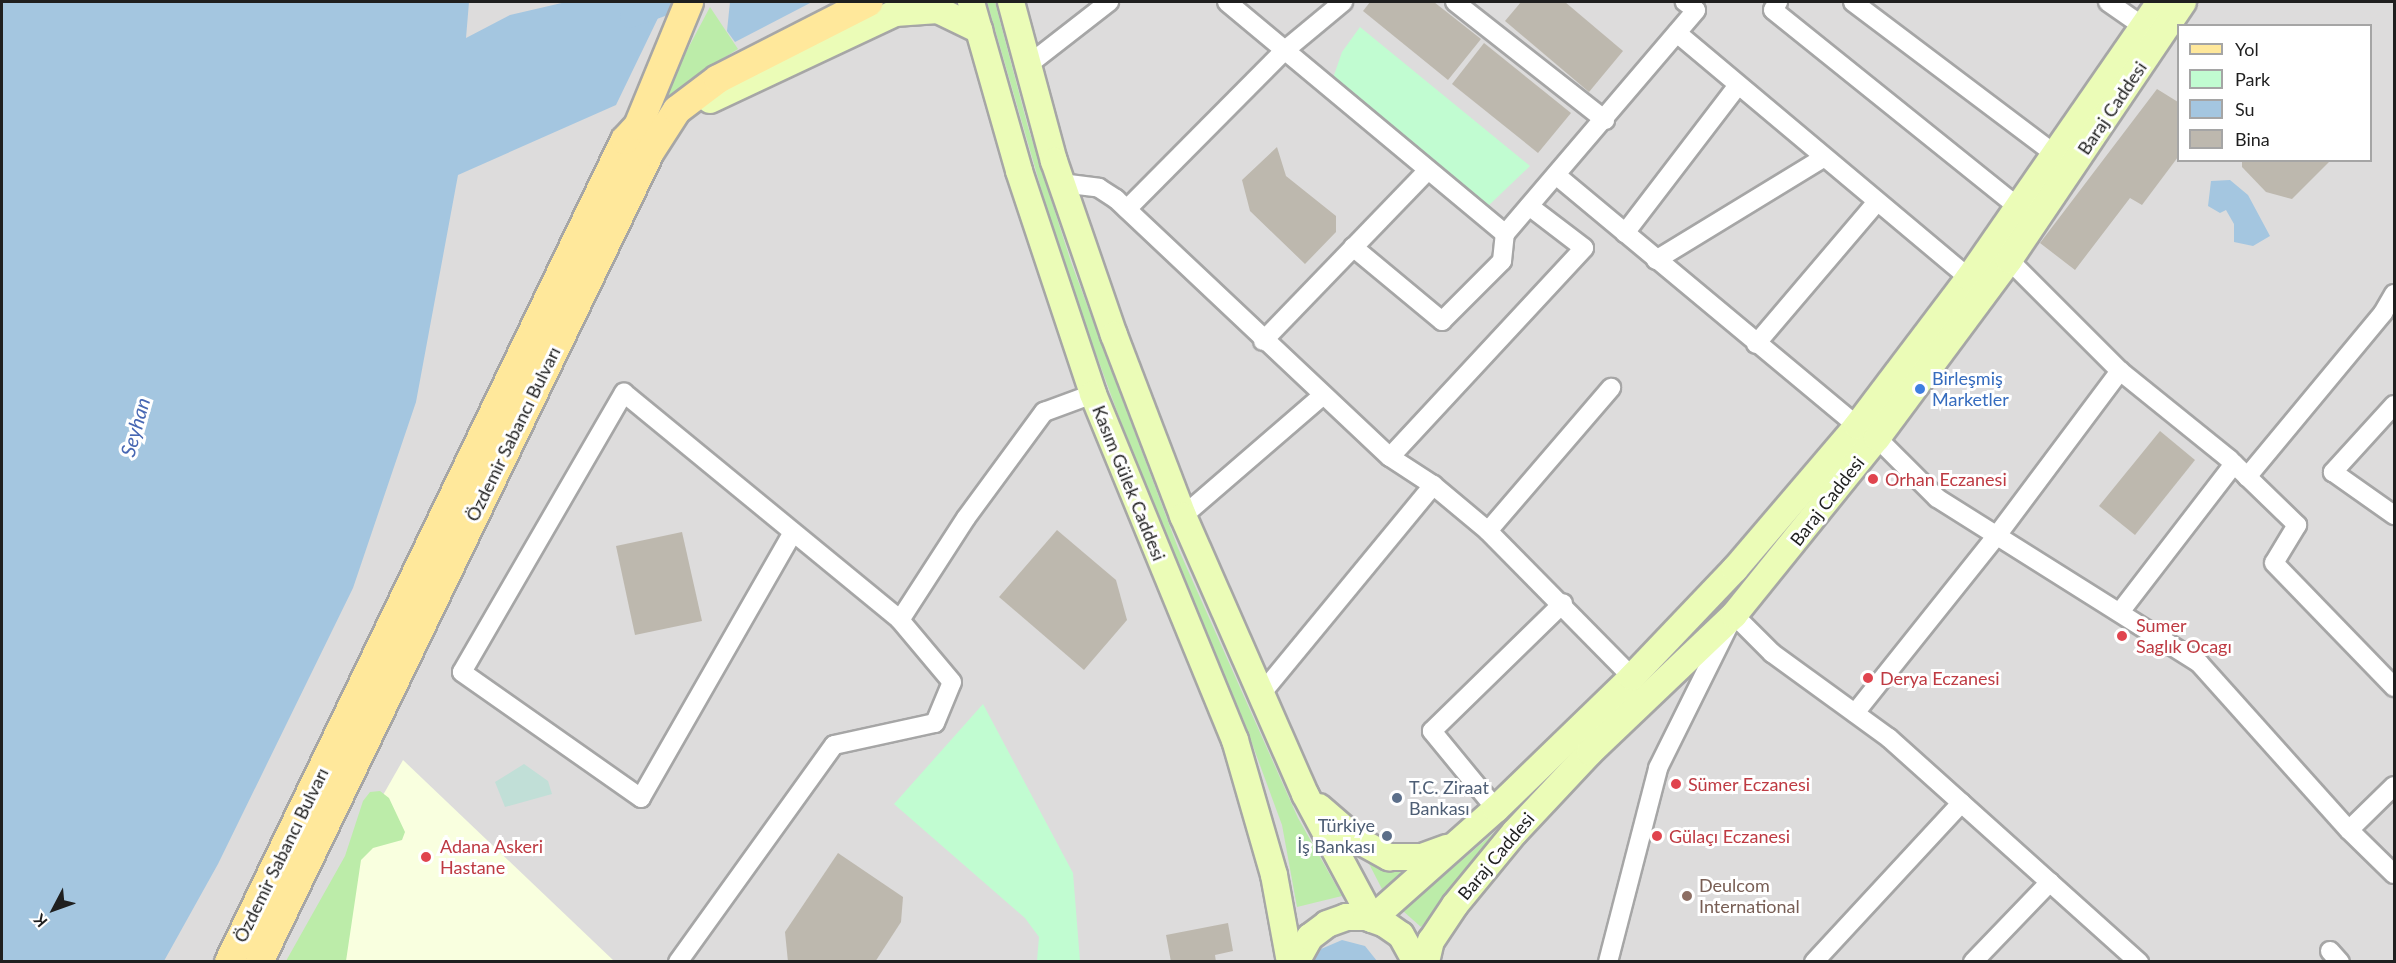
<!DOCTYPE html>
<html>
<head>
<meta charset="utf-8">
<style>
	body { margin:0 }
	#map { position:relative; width:2396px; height:963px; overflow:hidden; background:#f0efe5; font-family:Lato,sans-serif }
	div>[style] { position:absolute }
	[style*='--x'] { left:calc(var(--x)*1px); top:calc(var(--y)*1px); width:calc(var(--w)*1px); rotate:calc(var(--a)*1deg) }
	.residential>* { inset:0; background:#dddcdc }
	.education>* { inset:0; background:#f9ffdf }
	.grass>* { inset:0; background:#bceca9 }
	.wetland>* { inset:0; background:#c1dfd7 }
	.park>* { inset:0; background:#c1fcd1 }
	.water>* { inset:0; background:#a4c6e0 }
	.canal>* { height:21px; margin:-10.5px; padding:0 10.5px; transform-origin:10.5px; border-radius:10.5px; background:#a4c6e0 }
	.building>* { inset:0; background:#bdb8ae }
	.roads { filter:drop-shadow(2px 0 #a6a6a6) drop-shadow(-2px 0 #a6a6a6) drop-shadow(0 2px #a6a6a6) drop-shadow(0 -2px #a6a6a6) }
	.street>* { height:18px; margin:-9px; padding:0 9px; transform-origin:9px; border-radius:9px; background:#fff }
	.secondary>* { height:26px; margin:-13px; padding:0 13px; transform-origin:13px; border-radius:13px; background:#ebfcb7 }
	.primary>* { height:28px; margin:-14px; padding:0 14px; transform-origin:14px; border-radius:14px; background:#ffe89b }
	.dots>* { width:16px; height:16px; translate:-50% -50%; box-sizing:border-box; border:3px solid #fff; border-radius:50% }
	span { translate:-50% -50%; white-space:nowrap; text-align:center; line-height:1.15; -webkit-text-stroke:6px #fff; paint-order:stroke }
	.street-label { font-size:18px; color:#1f1f1f }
	.shop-label { font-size:18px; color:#366cbe }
	.left { translate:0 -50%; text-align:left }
	.health-label { font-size:18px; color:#be3a42 }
	.service-label { font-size:18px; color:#4e5e75 }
	.right { translate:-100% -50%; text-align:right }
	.education-label { font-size:18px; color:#785e54 }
	.water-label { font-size:20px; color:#4767b3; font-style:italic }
	.frame { position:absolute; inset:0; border:3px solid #1f1f1f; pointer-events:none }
	.legend { position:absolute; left:2177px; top:24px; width:195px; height:138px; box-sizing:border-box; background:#fff; border:2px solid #a5a5a5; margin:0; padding:8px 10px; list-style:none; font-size:18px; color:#1f1f1f }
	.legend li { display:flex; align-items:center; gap:12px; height:30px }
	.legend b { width:30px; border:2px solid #a5a5a5 }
	.north { position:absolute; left:24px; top:879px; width:60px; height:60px; -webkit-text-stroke:4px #fff; paint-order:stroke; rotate:229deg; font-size:16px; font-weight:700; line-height:24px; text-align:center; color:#1f1f1f }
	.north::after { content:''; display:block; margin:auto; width:21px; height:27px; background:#1f1f1f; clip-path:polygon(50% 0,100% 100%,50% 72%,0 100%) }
</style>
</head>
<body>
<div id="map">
	<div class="residential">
		<i style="clip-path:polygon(evenodd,2px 2px,2394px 2px,2394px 961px,2px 961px,2px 2px,2178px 26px,2370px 26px,2370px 160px,2178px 160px,2178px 26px)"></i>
	</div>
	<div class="education">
		<i style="clip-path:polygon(403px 760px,614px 961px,288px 962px)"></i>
	</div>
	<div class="grass">
		<i style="clip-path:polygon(987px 2px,995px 2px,1028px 127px,1071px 262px,1178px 548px,1298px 818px,1342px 896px,1297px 907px,1282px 825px,1243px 719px,1169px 553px,1063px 264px)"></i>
		<i style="clip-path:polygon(710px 7px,738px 49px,690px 79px,665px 108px,558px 323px,659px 103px)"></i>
		<i style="clip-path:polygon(1891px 399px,1727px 601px,1500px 833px,1421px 927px,1403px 911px,1497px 830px,1686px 642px)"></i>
		<i style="clip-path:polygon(380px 791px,389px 798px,405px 832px,402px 840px,373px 848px,361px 860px,346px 961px,286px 961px,345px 856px,363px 801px,370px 792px)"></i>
		<i style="clip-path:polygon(1365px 856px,1416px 863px,1382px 889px)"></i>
	</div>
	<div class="wetland">
		<i style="clip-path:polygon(524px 764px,548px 781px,552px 794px,505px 807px,495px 782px)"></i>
	</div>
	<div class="park">
		<i style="clip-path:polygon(1360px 27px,1530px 166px,1486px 208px,1332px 81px,1342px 52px)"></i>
		<i style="clip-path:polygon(983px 704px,1073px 873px,1080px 961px,1037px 961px,1039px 937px,1025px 918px,894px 804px)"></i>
	</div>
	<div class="water">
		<i style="clip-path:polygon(2px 2px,469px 2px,466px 38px,510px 15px,566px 2px,649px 2px,655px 4px,659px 16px,616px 105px,458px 175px,416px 402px,353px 588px,218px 864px,164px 961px,2px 961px)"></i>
		<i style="clip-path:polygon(730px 2px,812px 2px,735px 42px,727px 31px)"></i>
		<i style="clip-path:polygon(2230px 180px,2248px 195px,2270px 236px,2253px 246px,2234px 242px,2234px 224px,2226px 210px,2220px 213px,2208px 206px,2211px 181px)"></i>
		<i style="clip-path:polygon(1342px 940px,1365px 946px,1377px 961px,1312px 961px,1321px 949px)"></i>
	</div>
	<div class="canal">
		<i style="--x:630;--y:17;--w:44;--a:-20.1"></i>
	</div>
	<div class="building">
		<i style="clip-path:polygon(1370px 2px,1434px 2px,1481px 39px,1448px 80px,1363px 11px)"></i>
		<i style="clip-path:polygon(1521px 2px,1565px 2px,1623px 51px,1589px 92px,1505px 21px)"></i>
		<i style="clip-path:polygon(1484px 43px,1571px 113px,1538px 153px,1452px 84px)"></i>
		<i style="clip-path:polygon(2157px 89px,2178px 102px,2178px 157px,2142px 205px,2130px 198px,2075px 270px,2040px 243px)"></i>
		<i style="clip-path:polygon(1277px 147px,1286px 176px,1336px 216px,1336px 232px,1305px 264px,1250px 211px,1242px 180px)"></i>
		<i style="clip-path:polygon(2242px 160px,2331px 160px,2292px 199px,2266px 192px,2242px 167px)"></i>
		<i style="clip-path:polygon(2160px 431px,2195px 460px,2135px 535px,2099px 506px)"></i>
		<i style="clip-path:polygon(1057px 530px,1116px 580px,1127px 620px,1084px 670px,999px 597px)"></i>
		<i style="clip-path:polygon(682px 532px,702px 621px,635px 635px,616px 546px)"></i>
		<i style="clip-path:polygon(838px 853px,903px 897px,901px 922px,875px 962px,788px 962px,785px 932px)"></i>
		<i style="clip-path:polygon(1228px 923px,1233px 951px,1215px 955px,1216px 962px,1171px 962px,1166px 935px)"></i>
	</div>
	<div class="roads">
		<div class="street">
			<i style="--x:1227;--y:2;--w:362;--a:39.8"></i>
			<i style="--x:1455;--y:2;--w:191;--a:38.2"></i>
			<i style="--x:1778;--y:2;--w:9;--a:122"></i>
			<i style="--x:1773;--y:10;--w:316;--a:38.8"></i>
			<i style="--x:1853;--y:2;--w:256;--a:37"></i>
			<i style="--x:2108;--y:2;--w:44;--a:34.8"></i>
			<i style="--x:1677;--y:33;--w:381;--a:40"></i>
			<i style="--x:1028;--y:65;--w:103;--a:-37.9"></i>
			<i style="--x:1556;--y:175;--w:392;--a:39.8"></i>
			<i style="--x:1061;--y:183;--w:38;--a:7"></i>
			<i style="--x:1099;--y:188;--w:20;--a:33"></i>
			<i style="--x:1116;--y:199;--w:376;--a:43.3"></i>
			<i style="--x:1390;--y:457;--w:51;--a:33.1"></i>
			<i style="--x:1433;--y:485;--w:72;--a:39.9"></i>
			<i style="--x:1488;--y:531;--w:205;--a:45.4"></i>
			<i style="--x:1127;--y:209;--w:223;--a:-45.2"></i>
			<i style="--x:1284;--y:51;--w:77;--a:-39.7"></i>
			<i style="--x:1625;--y:233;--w:186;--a:-52.6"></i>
			<i style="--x:1353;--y:247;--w:116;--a:39.7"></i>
			<i style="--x:1442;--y:321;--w:85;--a:-45"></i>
			<i style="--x:1502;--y:261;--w:27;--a:-84"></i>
			<i style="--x:1505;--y:234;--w:294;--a:-49.5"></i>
			<i style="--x:1696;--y:10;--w:14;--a:-144"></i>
			<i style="--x:1656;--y:260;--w:196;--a:-31.4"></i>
			<i style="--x:2009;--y:260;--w:157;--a:45"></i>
			<i style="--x:2120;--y:371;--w:140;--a:38.9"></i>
			<i style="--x:2229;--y:459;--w:95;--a:44.1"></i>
			<i style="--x:2297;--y:525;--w:44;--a:121.2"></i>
			<i style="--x:2274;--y:563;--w:173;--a:45.9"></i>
			<i style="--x:1263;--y:341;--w:236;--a:-46"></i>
			<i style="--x:1756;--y:344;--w:185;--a:-49.6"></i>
			<i style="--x:2394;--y:405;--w:91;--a:132.3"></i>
			<i style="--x:2333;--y:472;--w:75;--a:35.2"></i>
			<i style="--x:1877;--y:438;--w:85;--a:45"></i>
			<i style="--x:1937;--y:498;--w:310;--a:32.2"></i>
			<i style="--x:2199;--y:663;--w:224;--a:48.1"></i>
			<i style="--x:2349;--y:830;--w:63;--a:44.4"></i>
			<i style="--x:1390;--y:457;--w:285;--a:-47.1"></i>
			<i style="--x:1584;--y:248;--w:69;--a:-142.6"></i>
			<i style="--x:2247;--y:477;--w:213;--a:-50.3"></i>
			<i style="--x:2383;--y:313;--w:22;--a:-60"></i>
			<i style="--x:1183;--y:516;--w:185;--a:-40.8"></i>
			<i style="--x:1488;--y:531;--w:189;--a:-49.3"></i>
			<i style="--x:792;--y:534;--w:304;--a:119.8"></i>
			<i style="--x:641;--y:798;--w:219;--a:-144.9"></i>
			<i style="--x:462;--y:672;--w:323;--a:-59.9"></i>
			<i style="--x:624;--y:393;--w:357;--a:39.4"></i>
			<i style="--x:2120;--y:612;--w:187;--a:-52.4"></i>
			<i style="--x:1261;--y:694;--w:271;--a:-50.5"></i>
			<i style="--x:1855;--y:713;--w:229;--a:-51.4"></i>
			<i style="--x:1998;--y:534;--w:204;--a:-53.2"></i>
			<i style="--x:1496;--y:809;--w:101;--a:-129.4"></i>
			<i style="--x:1432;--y:731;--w:183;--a:-44.3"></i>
			<i style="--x:2349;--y:830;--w:63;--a:-44.4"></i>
			<i style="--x:2330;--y:951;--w:15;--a:48"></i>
			<i style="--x:678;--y:962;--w:267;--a:-54.3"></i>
			<i style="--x:834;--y:745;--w:103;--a:-12.3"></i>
			<i style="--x:935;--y:723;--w:44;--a:-67.5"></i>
			<i style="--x:952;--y:682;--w:81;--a:-130"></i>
			<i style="--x:900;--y:620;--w:121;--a:-57.1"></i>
			<i style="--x:966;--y:518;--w:132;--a:-53.7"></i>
			<i style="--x:1044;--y:412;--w:52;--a:-20.2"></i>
			<i style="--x:1608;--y:962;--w:200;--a:-75.5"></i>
			<i style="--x:1658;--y:768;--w:171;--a:-63.6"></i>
			<i style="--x:1734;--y:615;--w:54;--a:45"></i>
			<i style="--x:1772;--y:653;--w:145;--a:36"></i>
			<i style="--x:1889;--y:738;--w:336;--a:41.9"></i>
			<i style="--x:1814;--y:962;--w:217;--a:-47.2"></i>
			<i style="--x:1973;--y:962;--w:111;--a:-46.1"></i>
		</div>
		<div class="secondary">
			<i style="--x:971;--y:2;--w:176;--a:74.1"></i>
			<i style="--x:1019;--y:171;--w:235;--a:71.6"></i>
			<i style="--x:1093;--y:394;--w:374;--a:67.7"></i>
			<i style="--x:1235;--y:740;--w:141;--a:73.9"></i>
			<i style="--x:1274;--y:875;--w:88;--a:79.6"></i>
			<i style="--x:1011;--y:2;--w:165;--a:74.9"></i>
			<i style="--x:1054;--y:161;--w:184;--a:71"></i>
			<i style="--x:1114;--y:335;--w:194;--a:69.1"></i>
			<i style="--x:1183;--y:516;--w:304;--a:66.3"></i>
			<i style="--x:1305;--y:794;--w:142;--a:61.8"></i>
			<i style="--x:710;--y:100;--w:204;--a:-25.2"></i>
			<i style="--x:895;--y:13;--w:43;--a:-4"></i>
			<i style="--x:938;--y:10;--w:46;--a:26"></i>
			<i style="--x:1319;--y:807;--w:49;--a:40.9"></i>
			<i style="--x:1356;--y:839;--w:38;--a:29"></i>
			<i style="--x:1389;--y:857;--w:33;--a:0"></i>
			<i style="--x:1422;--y:857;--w:27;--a:-20"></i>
			<i style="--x:1372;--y:919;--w:166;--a:-41.6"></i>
			<i style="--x:1496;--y:809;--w:190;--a:-44.1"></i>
			<i style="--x:1632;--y:677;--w:149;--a:-46.4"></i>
			<i style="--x:1735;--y:569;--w:188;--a:-49.5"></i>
			<i style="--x:1857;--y:426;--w:186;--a:-52.9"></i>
			<i style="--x:1969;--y:278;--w:336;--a:-55.3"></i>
			<i style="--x:1296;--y:962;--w:29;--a:-61"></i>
			<i style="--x:1310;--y:937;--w:21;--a:-37"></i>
			<i style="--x:1327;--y:924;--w:20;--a:-20"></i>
			<i style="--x:1346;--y:917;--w:20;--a:0"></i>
			<i style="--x:1366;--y:917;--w:20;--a:20"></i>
			<i style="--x:1385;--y:924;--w:19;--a:35"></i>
			<i style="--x:1401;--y:935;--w:31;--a:61"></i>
			<i style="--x:1426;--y:962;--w:22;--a:-77"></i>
			<i style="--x:1431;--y:941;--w:43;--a:-56.3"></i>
			<i style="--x:1455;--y:905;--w:94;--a:-50.6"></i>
			<i style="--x:1515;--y:832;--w:110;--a:-46.8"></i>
			<i style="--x:1590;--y:752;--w:199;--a:-43.6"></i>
			<i style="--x:1734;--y:615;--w:228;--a:-51.1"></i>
			<i style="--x:1877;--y:438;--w:222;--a:-53.4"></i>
			<i style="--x:2009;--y:260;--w:311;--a:-56"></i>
		</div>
		<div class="primary">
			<i style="--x:229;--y:962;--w:912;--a:-64.28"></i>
			<i style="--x:625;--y:140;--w:19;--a:-47"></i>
			<i style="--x:638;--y:126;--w:134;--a:-67.6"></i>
			<i style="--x:259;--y:962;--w:899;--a:-64.23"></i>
			<i style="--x:650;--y:152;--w:50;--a:-57.3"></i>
			<i style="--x:677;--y:110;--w:51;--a:-37.1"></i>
			<i style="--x:718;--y:79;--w:169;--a:-27"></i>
		</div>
	</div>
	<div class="dots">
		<i style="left:1920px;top:389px;background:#3f7fe0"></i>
		<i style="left:1873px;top:479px;background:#e0444e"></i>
		<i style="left:2122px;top:636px;background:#e0444e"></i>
		<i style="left:1868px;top:678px;background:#e0444e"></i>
		<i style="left:1676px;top:784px;background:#e0444e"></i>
		<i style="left:1397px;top:798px;background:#5c6f8a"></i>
		<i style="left:1387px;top:836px;background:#5c6f8a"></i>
		<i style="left:1657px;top:836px;background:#e0444e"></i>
		<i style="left:426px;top:857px;background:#e0444e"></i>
		<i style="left:1687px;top:896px;background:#8d6e63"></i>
	</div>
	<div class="street-label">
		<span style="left:2112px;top:108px;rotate:-56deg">Baraj Caddesi</span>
		<span style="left:513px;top:434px;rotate:-64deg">Özdemir Sabancı Bulvarı</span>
		<span style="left:1129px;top:483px;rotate:68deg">Kasım Gülek Caddesi</span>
		<span style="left:1827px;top:501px;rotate:-52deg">Baraj Caddesi</span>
		<span style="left:281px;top:855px;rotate:-64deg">Özdemir Sabancı Bulvarı</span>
		<span style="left:1496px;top:856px;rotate:-50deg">Baraj Caddesi</span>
	</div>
	<div class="shop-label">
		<span class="left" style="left:1932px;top:389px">Birleşmiş<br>Marketler</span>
	</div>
	<div class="health-label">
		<span class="left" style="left:1885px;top:479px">Orhan Eczanesi</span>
		<span class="left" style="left:2136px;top:636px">Sumer<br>Saglık Ocagı</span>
		<span class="left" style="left:1880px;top:678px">Derya Eczanesi</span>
		<span class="left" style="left:1688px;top:784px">Sümer Eczanesi</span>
		<span class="left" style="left:1669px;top:836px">Gülaçı Eczanesi</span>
		<span class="left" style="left:440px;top:857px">Adana Askeri<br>Hastane</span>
	</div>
	<div class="service-label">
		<span class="left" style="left:1409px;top:798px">T.C. Ziraat<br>Bankası</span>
		<span class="right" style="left:1375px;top:836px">Türkiye<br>İş Bankası</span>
	</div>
	<div class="education-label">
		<span class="left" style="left:1699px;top:896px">Deulcom<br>International</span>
	</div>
	<div class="water-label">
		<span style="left:135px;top:427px;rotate:-74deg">Seyhan</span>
	</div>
	<div class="frame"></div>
	<ul class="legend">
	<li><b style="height:8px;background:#ffe89b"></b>Yol</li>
	<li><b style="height:16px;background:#c1fcd1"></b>Park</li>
	<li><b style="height:16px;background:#a4c6e0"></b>Su</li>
	<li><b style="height:16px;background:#bdb8ae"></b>Bina</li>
	</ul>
	<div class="north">K</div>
</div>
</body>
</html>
